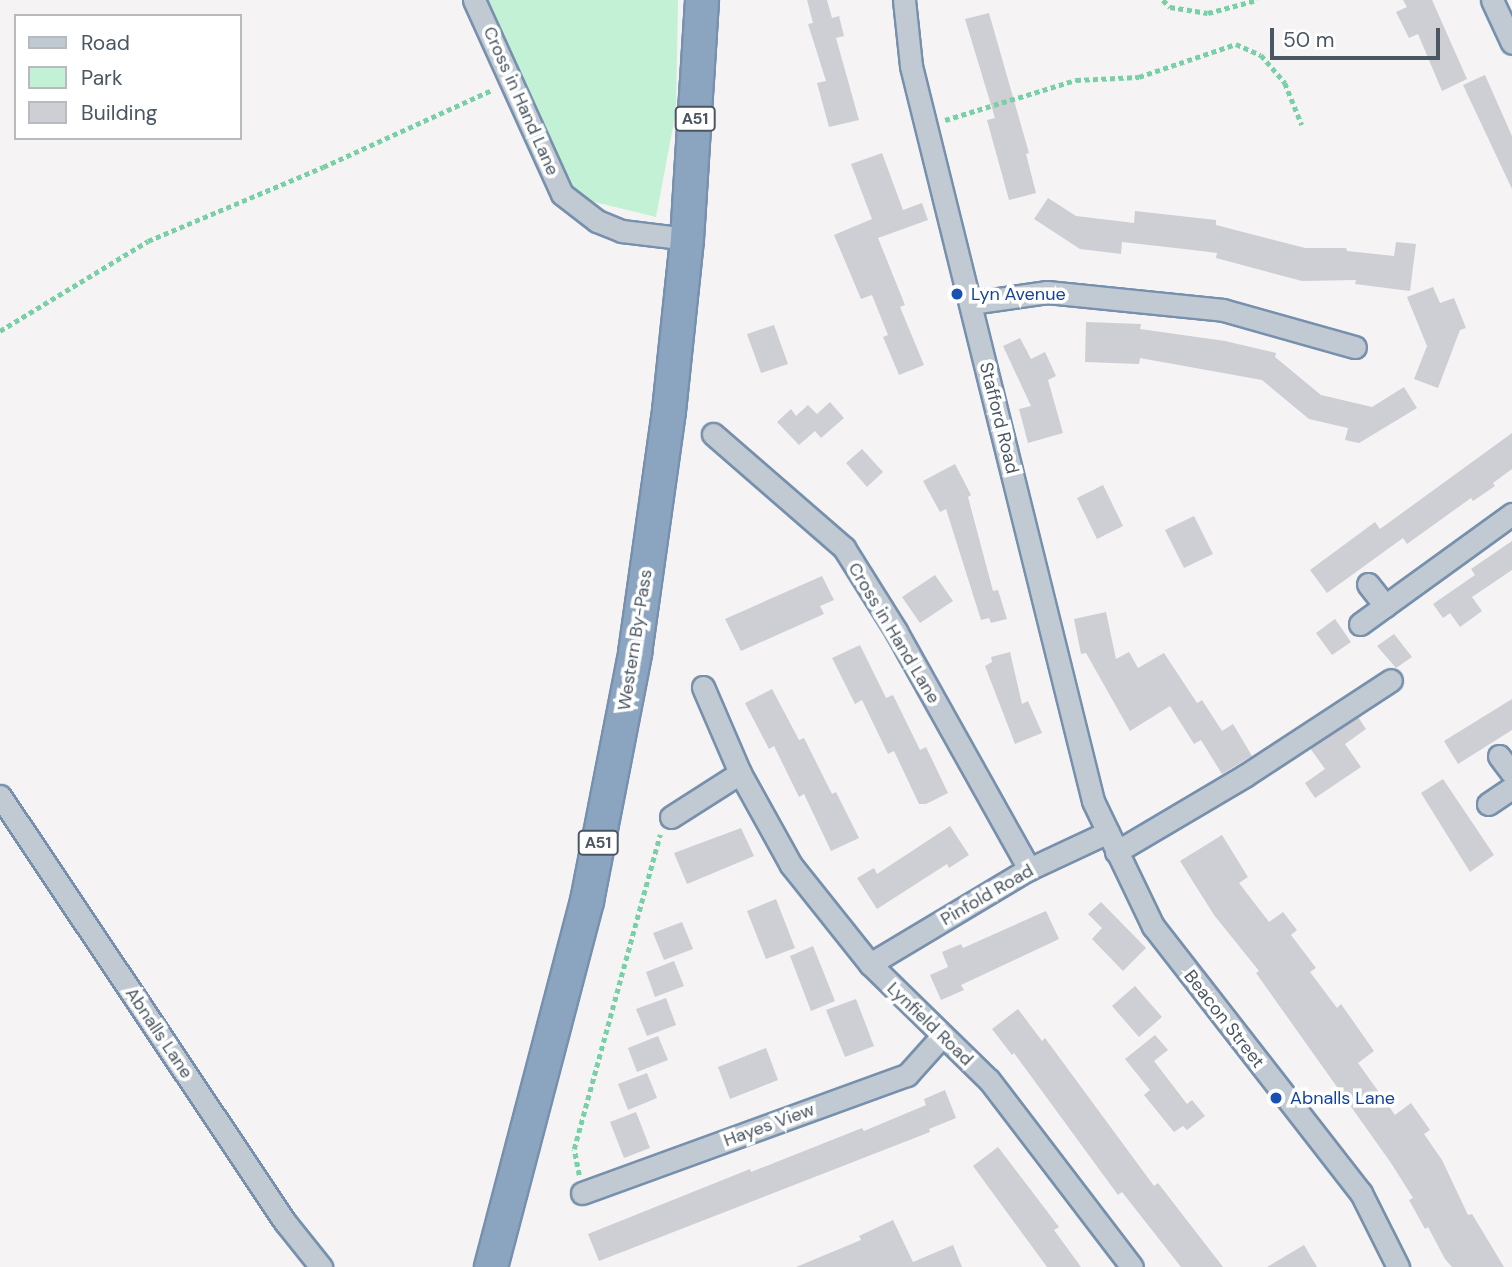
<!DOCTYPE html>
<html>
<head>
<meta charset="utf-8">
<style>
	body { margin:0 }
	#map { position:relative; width:1512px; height:1267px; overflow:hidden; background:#f5f3f3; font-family:"DM Sans",sans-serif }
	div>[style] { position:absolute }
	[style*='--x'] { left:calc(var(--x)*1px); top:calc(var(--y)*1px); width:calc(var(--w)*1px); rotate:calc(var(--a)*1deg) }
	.green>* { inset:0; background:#c3f1d5 }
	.building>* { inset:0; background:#cdcfd5 }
	.path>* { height:4.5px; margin-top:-2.25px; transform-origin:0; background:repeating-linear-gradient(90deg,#7ad0a6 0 5px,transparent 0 8.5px) }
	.roads { filter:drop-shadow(2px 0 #7690ad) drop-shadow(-2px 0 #7690ad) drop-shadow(0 2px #7690ad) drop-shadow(0 -2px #7690ad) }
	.minor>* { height:21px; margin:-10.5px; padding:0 10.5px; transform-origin:10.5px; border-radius:10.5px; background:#c1cad2 }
	.highway>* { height:32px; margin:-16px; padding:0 16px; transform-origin:16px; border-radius:16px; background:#8ba5c1 }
	.dots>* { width:19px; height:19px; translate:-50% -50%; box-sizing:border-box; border:4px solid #fff; border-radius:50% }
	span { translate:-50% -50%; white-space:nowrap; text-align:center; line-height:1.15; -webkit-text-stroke:7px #fff; paint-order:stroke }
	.shield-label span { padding:2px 5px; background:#fff; border:2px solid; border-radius:5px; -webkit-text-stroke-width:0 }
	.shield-label { font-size:16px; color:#4a5661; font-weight:700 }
	.street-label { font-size:18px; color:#4a5661 }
	.transit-label { font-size:18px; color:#164399 }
	.left { translate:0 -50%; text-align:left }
	.legend { position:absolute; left:14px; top:14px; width:228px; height:126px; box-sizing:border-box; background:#fff; border:2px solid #b7bbc0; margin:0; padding:9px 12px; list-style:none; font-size:21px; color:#4a5661 }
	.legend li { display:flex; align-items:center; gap:14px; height:35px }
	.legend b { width:35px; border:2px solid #b7bbc0 }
	.scale { position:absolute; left:1270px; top:28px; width:170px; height:32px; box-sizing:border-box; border:4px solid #4a5661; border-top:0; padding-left:9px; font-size:21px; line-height:24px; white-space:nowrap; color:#4a5661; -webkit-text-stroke:5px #fff; paint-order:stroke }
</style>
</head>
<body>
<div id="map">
	<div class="green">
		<i style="clip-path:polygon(465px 0,678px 0,676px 111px,656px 217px,562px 194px)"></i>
	</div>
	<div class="building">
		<i style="clip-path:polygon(807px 0,827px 0,832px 18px,839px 16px,844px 36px,836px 38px,859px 120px,829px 127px,817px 83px,826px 81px,808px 24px,813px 23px)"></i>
		<i style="clip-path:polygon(1403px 0,1432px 0,1467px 79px,1442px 91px,1418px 34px,1409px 38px,1396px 12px,1407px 7px)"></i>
		<i style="clip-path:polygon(989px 13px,1029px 153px,1026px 154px,1036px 193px,1009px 200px,987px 120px,995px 118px,965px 19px)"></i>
		<i style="clip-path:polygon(1485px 75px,1512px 136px,1512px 189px,1463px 85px)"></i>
		<i style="clip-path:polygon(882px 153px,903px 210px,922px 203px,928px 220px,878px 238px,905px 305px,900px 307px,924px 365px,899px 375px,883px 337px,888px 335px,872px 295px,861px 299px,834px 235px,872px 219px,851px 164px)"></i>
		<i style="clip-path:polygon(1048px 198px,1076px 216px,1134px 223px,1135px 211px,1216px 220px,1216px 225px,1305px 248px,1346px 248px,1347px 251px,1394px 256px,1396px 242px,1416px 244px,1410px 291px,1355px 284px,1356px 280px,1302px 281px,1216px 258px,1217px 253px,1193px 250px,1122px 242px,1121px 254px,1080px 249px,1034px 219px)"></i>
		<i style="clip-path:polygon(1433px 287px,1440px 303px,1454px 298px,1466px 328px,1460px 330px,1438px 388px,1414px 379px,1427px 346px,1407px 297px)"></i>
		<i style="clip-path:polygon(1086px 322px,1141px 324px,1140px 329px,1225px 341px,1276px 353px,1275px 357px,1321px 395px,1372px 407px,1404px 387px,1417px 408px,1359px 443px,1345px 440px,1348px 428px,1309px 419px,1262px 380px,1140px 358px,1139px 364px,1085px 362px)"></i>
		<i style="clip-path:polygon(774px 325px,788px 364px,761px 373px,747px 334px)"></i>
		<i style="clip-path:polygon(1020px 338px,1031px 359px,1045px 352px,1056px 376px,1048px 380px,1063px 433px,1028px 443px,1019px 409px,1031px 406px,1003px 346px)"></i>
		<i style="clip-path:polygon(830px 402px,844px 418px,821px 438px,815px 431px,799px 445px,777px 422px,791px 409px,796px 416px,808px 405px,817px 414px)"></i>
		<i style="clip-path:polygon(1512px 433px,1512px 469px,1493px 483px,1495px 486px,1473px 501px,1471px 498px,1407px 544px,1403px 538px,1327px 593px,1310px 570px,1375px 522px,1380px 529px)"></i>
		<i style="clip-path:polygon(862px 449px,883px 472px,867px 487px,846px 463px)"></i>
		<i style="clip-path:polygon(955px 464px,971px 495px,968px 497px,993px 591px,998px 590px,1007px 619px,991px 623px,989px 618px,981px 620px,946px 509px,940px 512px,923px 481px)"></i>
		<i style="clip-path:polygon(1103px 485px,1123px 526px,1097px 539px,1077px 498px)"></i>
		<i style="clip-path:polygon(1194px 516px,1213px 554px,1184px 568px,1165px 530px)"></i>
		<i style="clip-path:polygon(1512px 541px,1512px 570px,1472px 597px,1482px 611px,1460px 627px,1450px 613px,1443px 618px,1433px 604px,1475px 575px,1471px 569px)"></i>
		<i style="clip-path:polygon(935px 575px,953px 601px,920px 623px,902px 597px)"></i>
		<i style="clip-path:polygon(822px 576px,834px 600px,820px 606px,824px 614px,741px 651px,725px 619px)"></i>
		<i style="clip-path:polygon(1106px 612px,1116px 659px,1129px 652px,1138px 668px,1164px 653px,1197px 703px,1202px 700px,1222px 731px,1233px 724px,1252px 756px,1222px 774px,1201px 740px,1194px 744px,1170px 706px,1130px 731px,1086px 653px,1081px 654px,1074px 619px)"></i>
		<i style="clip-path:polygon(1335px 619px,1351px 642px,1332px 655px,1316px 633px)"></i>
		<i style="clip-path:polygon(1394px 634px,1412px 657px,1396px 668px,1377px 646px)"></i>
		<i style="clip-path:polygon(860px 645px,886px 698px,893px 695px,920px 750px,926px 747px,948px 793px,926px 804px,919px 804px,894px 751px,888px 754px,862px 700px,855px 704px,832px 658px)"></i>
		<i style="clip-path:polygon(1010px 652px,1022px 704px,1028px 701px,1042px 733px,1015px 744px,985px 666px,992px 662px,991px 657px)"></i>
		<i style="clip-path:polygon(772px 689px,799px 740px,804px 738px,832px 794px,836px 792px,859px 838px,831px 851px,804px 794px,799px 797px,774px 746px,769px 749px,745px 703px)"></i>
		<i style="clip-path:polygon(1512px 699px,1512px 730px,1458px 764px,1444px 741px)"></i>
		<i style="clip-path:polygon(1358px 717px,1366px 729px,1345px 744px,1361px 767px,1315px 798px,1305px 783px,1325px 769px,1310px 748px)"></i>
		<i style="clip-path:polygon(1443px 779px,1494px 855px,1470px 872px,1421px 793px)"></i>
		<i style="clip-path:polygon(950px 826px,969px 855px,949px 868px,947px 864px,877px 909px,857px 878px,874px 868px,877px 874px)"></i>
		<i style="clip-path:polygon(741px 828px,754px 856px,687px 884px,674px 853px)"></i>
		<i style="clip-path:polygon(1222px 835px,1248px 877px,1239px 883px,1269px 922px,1283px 912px,1297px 930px,1291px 935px,1316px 968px,1310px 972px,1337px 1008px,1341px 1004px,1374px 1051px,1358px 1063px,1376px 1088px,1395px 1115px,1411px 1103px,1430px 1130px,1424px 1134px,1442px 1160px,1468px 1215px,1472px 1214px,1504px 1267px,1452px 1267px,1445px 1259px,1428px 1227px,1425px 1229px,1409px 1200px,1413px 1198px,1391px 1163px,1256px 973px,1259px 971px,1214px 915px,1180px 861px)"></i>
		<i style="clip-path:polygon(776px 899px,795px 948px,766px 959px,747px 911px)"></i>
		<i style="clip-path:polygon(1101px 902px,1146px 948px,1123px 971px,1092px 939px,1102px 928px,1088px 914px)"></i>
		<i style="clip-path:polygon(1046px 911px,1059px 939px,961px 985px,964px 990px,941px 1000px,930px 975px,948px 967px,942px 952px,961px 944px,963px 948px)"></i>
		<i style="clip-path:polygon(682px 922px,693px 949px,664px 960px,653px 933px)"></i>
		<i style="clip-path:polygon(813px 946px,835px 1001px,811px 1011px,790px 956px)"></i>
		<i style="clip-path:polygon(674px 961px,684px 986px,655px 997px,646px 972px)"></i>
		<i style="clip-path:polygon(1135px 986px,1162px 1017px,1139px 1037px,1112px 1006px)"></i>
		<i style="clip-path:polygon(666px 998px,676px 1025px,647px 1036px,636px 1009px)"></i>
		<i style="clip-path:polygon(856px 999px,874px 1046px,845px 1057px,826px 1010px)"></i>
		<i style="clip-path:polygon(1018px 1009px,1042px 1041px,1045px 1038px,1154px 1186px,1158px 1183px,1223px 1267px,1181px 1267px,1122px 1192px,1118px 1195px,1014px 1053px,1012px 1055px,992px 1029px)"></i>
		<i style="clip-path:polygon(1155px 1035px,1168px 1050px,1154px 1061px,1187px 1104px,1192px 1100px,1205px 1116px,1187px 1130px,1183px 1126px,1174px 1132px,1144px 1095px,1150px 1090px,1125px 1059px)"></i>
		<i style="clip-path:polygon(658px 1036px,668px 1060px,637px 1072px,628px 1048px)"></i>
		<i style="clip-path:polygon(766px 1048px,778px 1080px,730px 1099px,718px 1067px)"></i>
		<i style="clip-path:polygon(647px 1073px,657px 1098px,628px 1110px,618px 1084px)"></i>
		<i style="clip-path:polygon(945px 1090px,956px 1118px,929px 1129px,930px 1132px,599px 1261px,588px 1234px,750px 1169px,751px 1172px,862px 1128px,864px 1131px,926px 1105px,924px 1099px)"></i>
		<i style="clip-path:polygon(636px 1112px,650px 1148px,624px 1158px,610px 1122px)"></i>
		<i style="clip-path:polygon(998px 1147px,1059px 1227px,1054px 1230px,1081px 1267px,1047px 1267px,973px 1166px)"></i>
		<i style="clip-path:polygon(893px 1220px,913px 1262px,953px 1245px,962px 1267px,796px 1267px,861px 1240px,859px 1236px)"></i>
		<i style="clip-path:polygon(1304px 1245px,1317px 1267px,1267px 1267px)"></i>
	</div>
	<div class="path">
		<i style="--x:1163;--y:0;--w:10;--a:45"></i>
		<i style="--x:1170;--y:7;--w:38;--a:9"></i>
		<i style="--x:1208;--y:13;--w:51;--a:-14.9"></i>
		<i style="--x:945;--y:120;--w:137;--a:-17"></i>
		<i style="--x:1076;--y:80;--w:63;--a:-2.7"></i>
		<i style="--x:1139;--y:77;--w:102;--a:-18.8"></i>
		<i style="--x:1236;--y:44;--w:27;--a:24"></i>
		<i style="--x:1261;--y:55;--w:37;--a:49"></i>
		<i style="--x:1285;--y:83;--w:45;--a:68"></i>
		<i style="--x:0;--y:331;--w:173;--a:-31.3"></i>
		<i style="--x:148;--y:241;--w:190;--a:-22.9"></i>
		<i style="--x:323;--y:167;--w:186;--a:-24.5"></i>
		<i style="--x:579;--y:1175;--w:26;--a:-101"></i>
		<i style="--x:574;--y:1149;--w:326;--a:-74.7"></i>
	</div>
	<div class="roads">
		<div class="minor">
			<i style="--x:474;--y:0;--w:213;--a:65.6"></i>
			<i style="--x:562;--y:194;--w:44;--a:37.6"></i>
			<i style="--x:597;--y:221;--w:27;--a:22"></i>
			<i style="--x:622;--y:231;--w:65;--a:7"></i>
			<i style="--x:904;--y:0;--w:66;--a:83.9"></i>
			<i style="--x:911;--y:66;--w:757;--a:76.09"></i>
			<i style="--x:1093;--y:801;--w:139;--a:64.4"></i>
			<i style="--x:1153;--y:926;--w:338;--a:52.1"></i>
			<i style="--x:1361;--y:1193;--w:83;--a:63.4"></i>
			<i style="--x:1492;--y:0;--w:47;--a:65.1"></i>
			<i style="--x:971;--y:303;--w:77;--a:-8.2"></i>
			<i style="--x:1047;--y:292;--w:177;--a:5.8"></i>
			<i style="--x:1223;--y:310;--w:137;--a:15.7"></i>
			<i style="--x:713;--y:434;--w:174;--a:41"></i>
			<i style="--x:844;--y:548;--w:98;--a:57.9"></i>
			<i style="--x:896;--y:631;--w:273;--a:60.8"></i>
			<i style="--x:1368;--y:584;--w:28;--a:52"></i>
			<i style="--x:1360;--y:624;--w:188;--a:-35.9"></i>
			<i style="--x:703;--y:687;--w:94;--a:66.7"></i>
			<i style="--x:740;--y:773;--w:105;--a:61"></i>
			<i style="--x:791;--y:865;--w:127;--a:51.4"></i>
			<i style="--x:870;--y:964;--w:166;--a:44.3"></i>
			<i style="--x:989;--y:1080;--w:235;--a:52.6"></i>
			<i style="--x:1499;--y:756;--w:21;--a:53"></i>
			<i style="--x:0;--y:796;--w:513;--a:56.22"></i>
			<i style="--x:285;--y:1222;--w:58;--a:51.3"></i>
			<i style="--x:1488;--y:804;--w:29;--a:-34"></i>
			<i style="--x:671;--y:817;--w:82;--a:-32.5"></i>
			<i style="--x:1116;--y:852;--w:151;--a:-30.6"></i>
			<i style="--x:1246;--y:775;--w:173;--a:-33.2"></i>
			<i style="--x:870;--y:964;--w:185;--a:-30.9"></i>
			<i style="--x:1029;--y:869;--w:87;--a:-25.1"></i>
			<i style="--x:582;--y:1193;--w:346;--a:-20"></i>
			<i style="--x:907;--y:1075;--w:51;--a:-48.2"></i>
		</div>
		<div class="highway">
			<i style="--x:491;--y:1267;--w:378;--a:-75.3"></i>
			<i style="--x:587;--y:901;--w:253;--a:-79"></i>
			<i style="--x:635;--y:653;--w:244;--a:-82"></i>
			<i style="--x:669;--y:411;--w:173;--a:-84"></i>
			<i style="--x:687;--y:239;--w:239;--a:-86.4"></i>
		</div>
	</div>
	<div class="dots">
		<i style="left:957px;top:294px;background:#1a4fb4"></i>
		<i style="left:1276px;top:1098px;background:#1a4fb4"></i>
	</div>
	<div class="shield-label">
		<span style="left:695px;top:119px">A51</span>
		<span style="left:598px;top:843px">A51</span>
	</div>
	<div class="street-label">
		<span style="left:521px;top:101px;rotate:66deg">Cross in Hand Lane</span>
		<span style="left:999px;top:418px;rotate:76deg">Stafford Road</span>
		<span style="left:894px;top:633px;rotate:59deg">Cross in Hand Lane</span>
		<span style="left:635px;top:640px;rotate:-81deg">Western By-Pass</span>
		<span style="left:987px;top:895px;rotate:-30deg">Pinfold Road</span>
		<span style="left:1224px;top:1019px;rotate:52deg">Beacon Street</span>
		<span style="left:930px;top:1024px;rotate:44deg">Lynfield Road</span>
		<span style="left:159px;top:1033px;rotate:56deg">Abnalls Lane</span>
		<span style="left:769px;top:1125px;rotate:-20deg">Hayes View</span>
	</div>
	<div class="transit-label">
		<span class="left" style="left:971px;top:294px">Lyn Avenue</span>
		<span class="left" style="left:1290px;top:1098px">Abnalls Lane</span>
	</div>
	<ul class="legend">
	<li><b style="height:9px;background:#c1cad2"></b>Road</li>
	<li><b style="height:19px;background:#c3f1d5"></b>Park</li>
	<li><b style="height:19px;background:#cdcfd5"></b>Building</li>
	</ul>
	<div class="scale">50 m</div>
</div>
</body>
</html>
